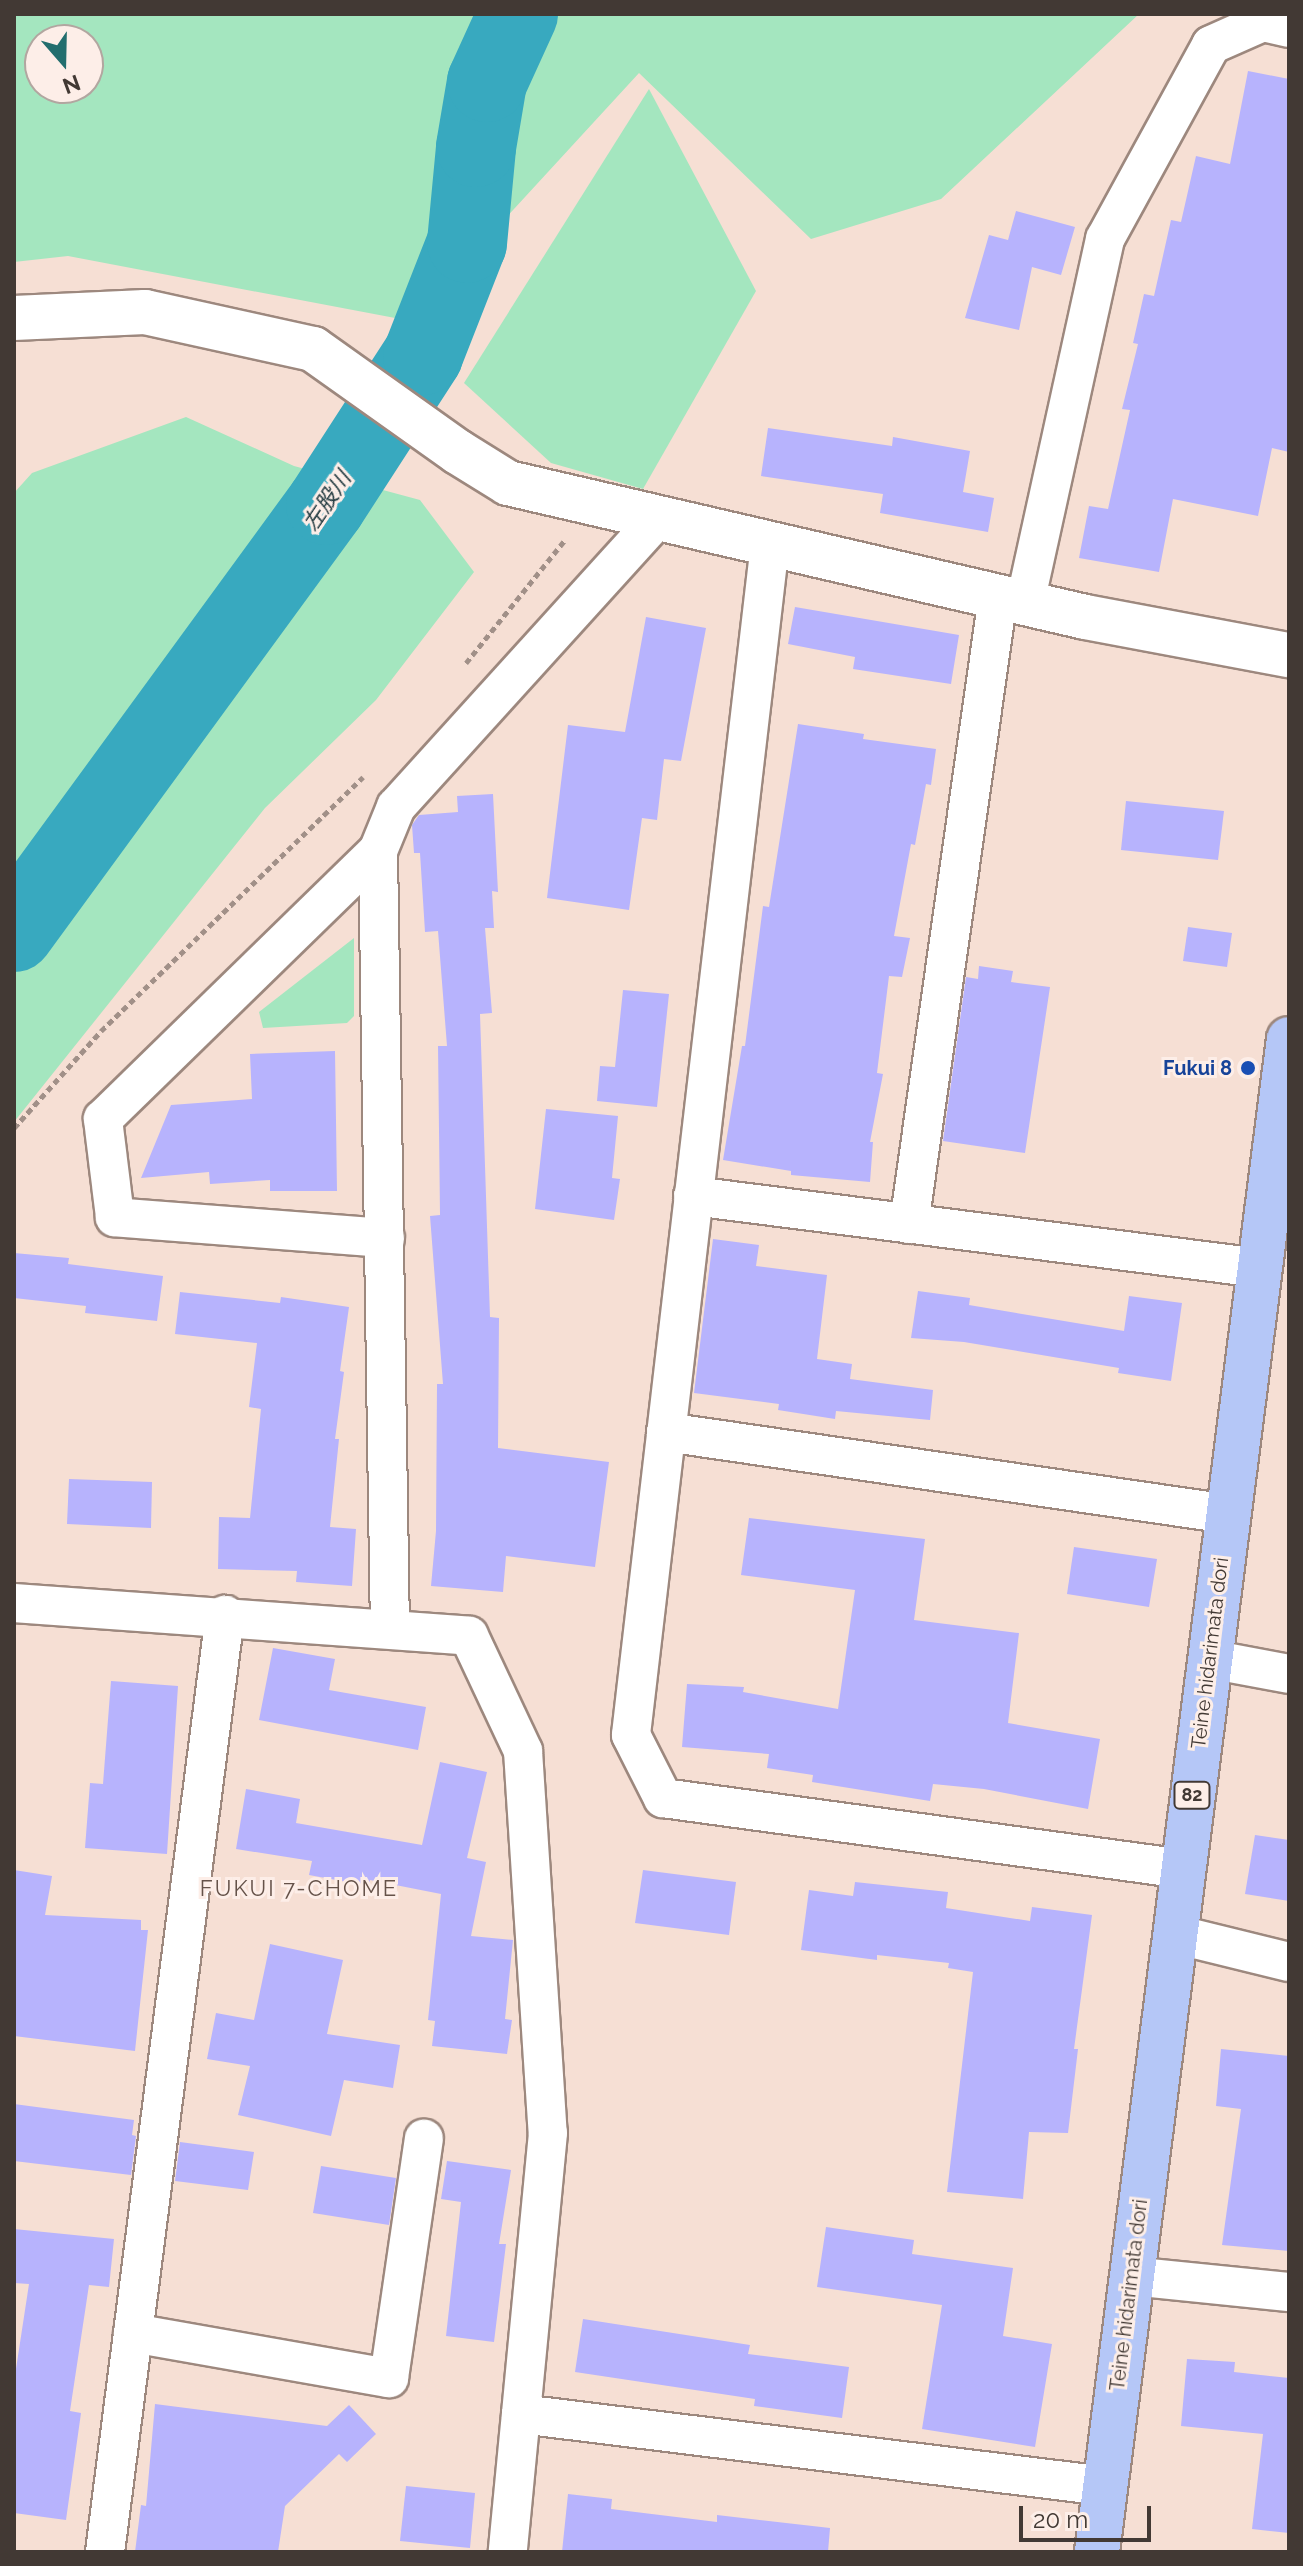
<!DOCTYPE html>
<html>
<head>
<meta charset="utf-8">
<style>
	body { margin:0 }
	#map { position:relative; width:1303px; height:2566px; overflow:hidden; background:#f6dfd4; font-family:Raleway,"Noto Sans JP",sans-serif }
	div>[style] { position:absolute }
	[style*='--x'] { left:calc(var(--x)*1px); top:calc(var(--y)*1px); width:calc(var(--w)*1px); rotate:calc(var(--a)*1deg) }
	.green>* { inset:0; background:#a4e6bf }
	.river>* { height:80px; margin:-40px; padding:0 40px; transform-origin:40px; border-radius:40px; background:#38a9bf }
	.building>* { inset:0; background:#b7b3fd }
	.path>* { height:5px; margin-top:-2.5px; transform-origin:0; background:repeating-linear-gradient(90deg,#a19088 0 6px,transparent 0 10px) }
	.roads { filter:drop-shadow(2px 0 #9d887e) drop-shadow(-2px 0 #9d887e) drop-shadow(0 2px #9d887e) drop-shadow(0 -2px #9d887e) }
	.street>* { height:38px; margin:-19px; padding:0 19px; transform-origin:19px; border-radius:19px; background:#fff }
	.secondary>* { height:44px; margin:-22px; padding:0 22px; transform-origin:22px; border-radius:22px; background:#fff }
	.primary>* { height:44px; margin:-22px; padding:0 22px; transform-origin:22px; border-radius:22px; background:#b5c7f7 }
	.dots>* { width:22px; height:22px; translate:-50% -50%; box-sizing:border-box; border:4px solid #fdeee8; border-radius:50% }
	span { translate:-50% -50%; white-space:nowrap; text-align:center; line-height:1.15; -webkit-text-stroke:6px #fdeee8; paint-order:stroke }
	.shield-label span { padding:2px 6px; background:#fdeee8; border:2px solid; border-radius:6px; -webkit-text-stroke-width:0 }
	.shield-label { font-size:18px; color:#423934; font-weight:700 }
	.transit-label { font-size:20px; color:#164399; font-weight:700 }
	.right { translate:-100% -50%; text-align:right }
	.street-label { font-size:20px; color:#423934 }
	.water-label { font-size:22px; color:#233b41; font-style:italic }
	.neighbourhood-label { font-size:22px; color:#655249; letter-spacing:2px }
	.frame { position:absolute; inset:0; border:16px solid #423934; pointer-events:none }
	.north { position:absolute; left:24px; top:24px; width:80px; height:80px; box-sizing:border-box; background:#fdeee8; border:2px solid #b2a6a0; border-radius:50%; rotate:160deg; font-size:22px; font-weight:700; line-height:32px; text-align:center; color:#423934 }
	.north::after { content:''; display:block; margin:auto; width:28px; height:36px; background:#236e6e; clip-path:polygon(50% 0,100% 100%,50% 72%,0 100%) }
	.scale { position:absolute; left:1019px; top:2506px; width:132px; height:36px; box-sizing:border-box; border:4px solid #423934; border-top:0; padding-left:10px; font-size:24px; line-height:28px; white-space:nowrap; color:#423934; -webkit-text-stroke:6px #fdeee8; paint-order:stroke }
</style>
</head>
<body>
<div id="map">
	<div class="green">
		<i style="clip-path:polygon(evenodd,14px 14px,1139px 14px,941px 199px,811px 239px,639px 73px,411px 321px,68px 256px,14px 262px,14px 14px,40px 40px,88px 40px,88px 88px,40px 88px,40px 40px)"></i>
		<i style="clip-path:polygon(649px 89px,756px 291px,643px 489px,551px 463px,464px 383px)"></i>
		<i style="clip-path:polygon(186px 417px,294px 466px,420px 500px,474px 572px,376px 700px,265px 808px,14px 1122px,14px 493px,32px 473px)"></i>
		<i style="clip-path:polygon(354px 938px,354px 1016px,347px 1023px,263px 1028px,259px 1012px)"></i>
	</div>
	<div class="river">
		<i style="--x:14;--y:932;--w:529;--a:-53.85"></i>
		<i style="--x:326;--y:505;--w:179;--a:-57.1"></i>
		<i style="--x:423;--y:355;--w:120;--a:-68.6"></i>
		<i style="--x:467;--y:243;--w:96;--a:-84.6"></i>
		<i style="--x:476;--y:147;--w:66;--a:-80.4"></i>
		<i style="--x:487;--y:82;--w:75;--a:-65.5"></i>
	</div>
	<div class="building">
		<i style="clip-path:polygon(1248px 71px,1289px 79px,1289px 452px,1272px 448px,1258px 516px,1173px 499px,1159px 572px,1079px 558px,1089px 506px,1108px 509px,1130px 410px,1122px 409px,1138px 344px,1133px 343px,1144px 294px,1154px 296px,1171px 220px,1181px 222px,1196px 156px,1230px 164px)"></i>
		<i style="clip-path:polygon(1016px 211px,1075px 227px,1061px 275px,1032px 267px,1019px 330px,965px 318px,989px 235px,1008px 240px)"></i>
		<i style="clip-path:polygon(768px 428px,892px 446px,893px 437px,970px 451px,963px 492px,994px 498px,988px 532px,880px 513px,883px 494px,761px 476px)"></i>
		<i style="clip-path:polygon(795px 607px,959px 635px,951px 684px,853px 669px,855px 657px,788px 644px)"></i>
		<i style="clip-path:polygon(646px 617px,706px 628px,681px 761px,664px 759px,657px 820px,642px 818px,629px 910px,547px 898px,568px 725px,625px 732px)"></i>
		<i style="clip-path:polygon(798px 724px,864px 734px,863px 739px,936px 749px,931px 785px,926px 784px,915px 845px,911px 844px,894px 936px,910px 938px,902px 977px,889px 976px,877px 1073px,883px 1074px,870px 1142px,873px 1142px,870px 1182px,791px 1175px,791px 1171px,723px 1160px,742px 1046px,745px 1046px,763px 906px,769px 907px)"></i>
		<i style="clip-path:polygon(493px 794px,498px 892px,492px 891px,494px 928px,485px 928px,492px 1013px,480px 1014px,490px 1317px,499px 1318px,498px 1448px,609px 1462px,595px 1567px,506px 1556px,503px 1592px,431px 1586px,436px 1531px,437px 1384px,443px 1384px,430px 1216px,440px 1215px,438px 1046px,447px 1046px,438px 931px,425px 932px,420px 853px,414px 853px,412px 825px,419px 815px,458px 812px,457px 796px)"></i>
		<i style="clip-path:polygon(1126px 801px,1224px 811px,1218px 860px,1121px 850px)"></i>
		<i style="clip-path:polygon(1188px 927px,1232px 933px,1227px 967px,1183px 961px)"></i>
		<i style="clip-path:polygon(979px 966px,1013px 971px,1011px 982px,1050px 987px,1025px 1153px,943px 1141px,966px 977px,978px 979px)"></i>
		<i style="clip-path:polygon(623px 990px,669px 994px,657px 1107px,597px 1101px,600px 1066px,615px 1067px)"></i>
		<i style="clip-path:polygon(335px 1051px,337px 1191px,270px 1191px,270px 1180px,210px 1184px,209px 1172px,141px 1178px,171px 1105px,252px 1099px,250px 1054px)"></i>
		<i style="clip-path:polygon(546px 1109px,618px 1116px,612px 1178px,620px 1179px,614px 1220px,535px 1209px)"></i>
		<i style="clip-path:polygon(713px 1239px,759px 1245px,756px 1266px,827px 1275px,817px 1359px,852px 1364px,850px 1379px,933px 1390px,930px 1420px,836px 1411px,835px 1419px,778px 1410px,779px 1404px,694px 1393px)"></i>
		<i style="clip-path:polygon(14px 1253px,69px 1258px,68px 1264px,163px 1276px,157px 1321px,85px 1313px,86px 1306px,14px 1298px)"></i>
		<i style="clip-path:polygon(918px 1291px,970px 1298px,969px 1305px,1124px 1331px,1129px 1296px,1182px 1303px,1171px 1381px,1118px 1373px,1119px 1368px,964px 1342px,911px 1338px)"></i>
		<i style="clip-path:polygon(180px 1292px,280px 1303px,281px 1297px,349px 1307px,340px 1371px,344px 1372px,335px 1439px,339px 1439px,330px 1527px,356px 1529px,352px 1586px,296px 1582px,297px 1571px,218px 1569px,219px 1517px,250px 1518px,261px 1409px,249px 1407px,257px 1343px,175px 1334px)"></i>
		<i style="clip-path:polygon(69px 1479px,152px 1482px,151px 1528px,67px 1524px)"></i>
		<i style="clip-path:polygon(749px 1518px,925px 1539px,914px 1620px,1019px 1633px,1008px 1723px,1100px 1739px,1088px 1809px,984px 1789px,933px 1784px,930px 1801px,812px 1782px,813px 1775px,767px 1768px,769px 1754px,682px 1747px,687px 1684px,744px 1687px,743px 1692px,838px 1709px,855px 1590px,741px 1575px)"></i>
		<i style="clip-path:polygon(1074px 1547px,1157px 1559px,1149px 1607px,1067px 1594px)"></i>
		<i style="clip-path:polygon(273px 1648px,335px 1659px,329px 1690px,426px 1707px,418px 1750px,259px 1720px)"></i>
		<i style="clip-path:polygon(111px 1681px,178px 1686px,167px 1854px,85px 1848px,90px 1783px,103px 1784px)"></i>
		<i style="clip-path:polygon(440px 1762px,487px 1772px,467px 1858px,486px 1862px,471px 1936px,513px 1940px,505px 2019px,512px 2020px,507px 2054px,432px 2046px,435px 2021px,428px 2020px,441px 1894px,370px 1880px,369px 1886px,309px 1875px,312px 1861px,236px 1849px,246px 1789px,300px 1799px,296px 1823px,422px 1845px)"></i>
		<i style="clip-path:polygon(1255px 1835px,1289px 1840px,1289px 1901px,1245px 1894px)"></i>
		<i style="clip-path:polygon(14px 1870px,52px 1876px,45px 1915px,141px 1920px,141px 1930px,148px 1930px,135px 2051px,14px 2036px)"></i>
		<i style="clip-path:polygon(643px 1870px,736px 1882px,729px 1935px,635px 1923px)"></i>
		<i style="clip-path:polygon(855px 1882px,948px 1892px,946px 1908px,1030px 1921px,1032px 1907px,1092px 1915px,1074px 2049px,1078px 2049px,1068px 2133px,1029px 2132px,1023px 2199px,947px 2192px,973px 1972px,948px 1968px,949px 1963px,877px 1955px,877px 1960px,801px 1950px,809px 1890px,853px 1896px)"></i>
		<i style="clip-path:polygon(270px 1944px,343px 1960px,327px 2034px,400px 2045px,393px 2088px,344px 2080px,331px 2136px,238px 2115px,250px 2066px,207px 2059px,216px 2013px,254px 2020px)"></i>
		<i style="clip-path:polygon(1221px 2049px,1289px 2056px,1289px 2251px,1222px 2245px,1241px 2109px,1216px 2106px)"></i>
		<i style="clip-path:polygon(14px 2104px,134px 2120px,132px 2135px,136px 2136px,131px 2175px,14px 2161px)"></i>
		<i style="clip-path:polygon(180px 2142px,254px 2152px,248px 2190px,175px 2181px)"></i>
		<i style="clip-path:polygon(447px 2161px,511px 2170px,499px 2244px,506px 2244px,494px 2342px,446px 2336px,461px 2202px,441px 2199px)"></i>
		<i style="clip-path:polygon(321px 2166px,396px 2178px,389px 2225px,313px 2213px)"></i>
		<i style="clip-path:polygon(826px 2227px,914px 2240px,912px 2254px,1013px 2268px,1003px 2336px,1052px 2344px,1035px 2447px,922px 2429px,942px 2305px,817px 2287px)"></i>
		<i style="clip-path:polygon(14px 2229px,114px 2239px,109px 2287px,89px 2285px,70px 2411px,81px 2413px,66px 2520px,14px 2513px,14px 2382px,29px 2284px,14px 2283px)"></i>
		<i style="clip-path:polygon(583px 2319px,750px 2345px,748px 2354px,849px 2367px,842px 2418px,754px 2406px,755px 2399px,575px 2372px)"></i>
		<i style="clip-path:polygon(1187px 2359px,1235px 2362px,1234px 2372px,1289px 2378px,1289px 2533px,1252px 2529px,1263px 2434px,1181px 2426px)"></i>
		<i style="clip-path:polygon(155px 2404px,327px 2426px,349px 2405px,376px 2434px,347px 2462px,339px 2454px,285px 2506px,278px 2552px,135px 2552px,141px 2505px,146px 2506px)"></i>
		<i style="clip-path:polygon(406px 2486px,475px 2493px,470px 2548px,400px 2541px)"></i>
		<i style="clip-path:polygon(568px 2494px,612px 2499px,611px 2509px,717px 2522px,717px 2515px,830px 2528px,828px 2552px,562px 2552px)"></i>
	</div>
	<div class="path">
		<i style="--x:466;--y:663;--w:158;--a:-51.2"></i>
		<i style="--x:14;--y:1128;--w:130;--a:-48.1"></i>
		<i style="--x:101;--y:1031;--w:365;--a:-44.1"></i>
	</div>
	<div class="roads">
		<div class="street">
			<i style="--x:770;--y:544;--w:1199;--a:96.66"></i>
			<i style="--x:631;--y:1735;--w:71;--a:63.1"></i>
			<i style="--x:663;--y:1798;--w:525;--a:7.77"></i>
			<i style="--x:1025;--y:603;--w:373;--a:-77.6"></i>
			<i style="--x:1105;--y:239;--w:221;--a:-61.3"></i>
			<i style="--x:1211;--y:45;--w:57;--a:-23.9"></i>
			<i style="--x:1263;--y:22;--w:27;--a:13"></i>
			<i style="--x:378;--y:851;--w:778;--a:89.12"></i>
			<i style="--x:693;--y:1196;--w:571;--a:7.25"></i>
			<i style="--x:909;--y:1224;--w:633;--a:-81.92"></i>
			<i style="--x:385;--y:1238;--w:271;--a:-175.6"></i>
			<i style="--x:115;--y:1217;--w:99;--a:-97"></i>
			<i style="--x:103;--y:1119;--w:384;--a:-44.3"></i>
			<i style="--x:378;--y:851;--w:48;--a:-67.8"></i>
			<i style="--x:396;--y:807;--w:390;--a:-47.8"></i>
			<i style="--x:666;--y:1432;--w:568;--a:8.3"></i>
			<i style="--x:14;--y:1603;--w:456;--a:4.1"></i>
			<i style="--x:469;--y:1636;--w:127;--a:64.8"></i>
			<i style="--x:523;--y:1751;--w:383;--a:86.3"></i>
			<i style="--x:548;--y:2133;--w:421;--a:95.5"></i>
			<i style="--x:1209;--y:1659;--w:81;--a:10.6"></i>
			<i style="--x:1175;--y:1934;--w:117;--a:13.8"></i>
			<i style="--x:1131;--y:2276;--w:159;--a:5.8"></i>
			<i style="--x:133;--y:2333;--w:260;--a:10"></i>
			<i style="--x:389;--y:2378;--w:242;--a:-81.7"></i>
			<i style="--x:521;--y:2414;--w:588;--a:7.03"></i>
			<i style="--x:105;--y:2552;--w:945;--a:-82.7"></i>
		</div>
		<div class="secondary">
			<i style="--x:14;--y:318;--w:131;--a:-2.6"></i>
			<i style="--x:145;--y:312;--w:172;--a:12.4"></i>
			<i style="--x:313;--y:349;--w:178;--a:35.4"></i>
			<i style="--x:458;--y:452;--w:59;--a:31.8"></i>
			<i style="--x:508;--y:483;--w:592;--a:13.07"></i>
			<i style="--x:1085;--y:617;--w:208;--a:10.6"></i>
		</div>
		<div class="primary">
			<i style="--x:1097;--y:2552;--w:1525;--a:-82.77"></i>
		</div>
	</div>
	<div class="dots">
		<i style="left:1248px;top:1068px;background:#1a4fb4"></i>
	</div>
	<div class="shield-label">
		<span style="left:1192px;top:1795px">82</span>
	</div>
	<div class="transit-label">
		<span class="right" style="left:1232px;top:1068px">Fukui 8</span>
	</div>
	<div class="street-label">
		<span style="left:1210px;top:1653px;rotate:-83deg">Teine hidarimata dori</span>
		<span style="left:1129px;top:2295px;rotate:-83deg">Teine hidarimata dori</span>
	</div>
	<div class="water-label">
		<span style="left:327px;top:501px;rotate:-56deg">左股川</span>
	</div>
	<div class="neighbourhood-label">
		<span style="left:299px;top:1889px">FUKUI 7-CHOME</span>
	</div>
	<div class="frame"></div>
	<div class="north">N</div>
	<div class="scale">20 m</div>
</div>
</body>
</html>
